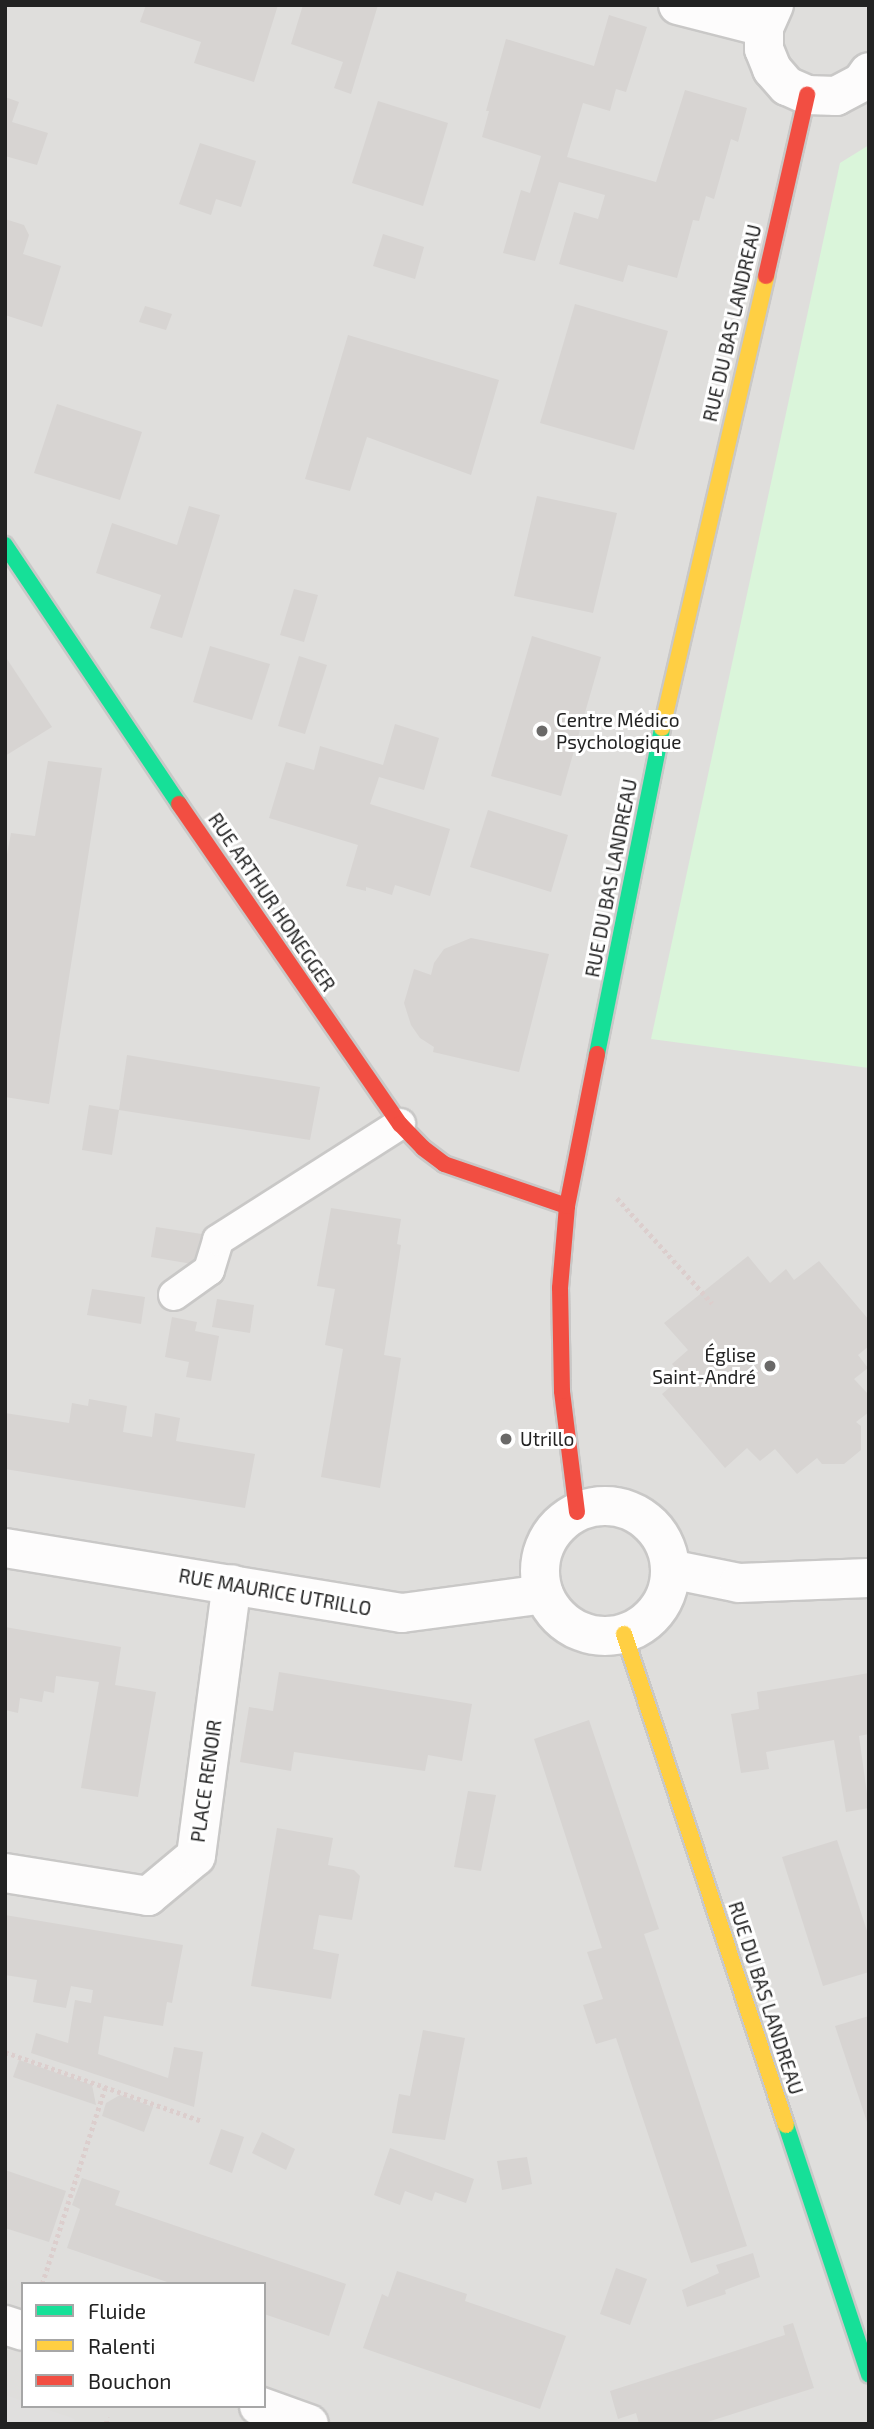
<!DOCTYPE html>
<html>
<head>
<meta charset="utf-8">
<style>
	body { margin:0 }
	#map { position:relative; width:874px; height:2429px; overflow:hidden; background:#f0eeeb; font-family:"Exo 2",sans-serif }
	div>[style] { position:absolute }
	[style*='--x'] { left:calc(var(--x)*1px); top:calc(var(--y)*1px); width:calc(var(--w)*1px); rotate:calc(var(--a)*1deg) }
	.residential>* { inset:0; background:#dfdedc }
	.park>* { inset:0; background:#daf5da }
	.parking>* { inset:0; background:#e0dfde }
	.building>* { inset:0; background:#d7d4d2 }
	.path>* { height:4.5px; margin-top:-2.25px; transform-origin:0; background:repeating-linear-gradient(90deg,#dccecd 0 3.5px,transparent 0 7px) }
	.roads { filter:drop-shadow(2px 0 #c9c8c7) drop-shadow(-2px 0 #c9c8c7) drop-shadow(0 2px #c9c8c7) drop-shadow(0 -2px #c9c8c7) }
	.lane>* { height:30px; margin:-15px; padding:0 15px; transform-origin:15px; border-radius:15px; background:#fdfcfc }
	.street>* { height:38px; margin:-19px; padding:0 19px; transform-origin:19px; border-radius:19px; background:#fdfcfc }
	.street>.ring { margin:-19px; padding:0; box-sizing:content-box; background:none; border:38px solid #fdfcfc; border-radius:50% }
	.fast>* { height:16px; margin:-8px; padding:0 8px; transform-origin:8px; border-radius:8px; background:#16e098 }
	.slow>* { height:16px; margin:-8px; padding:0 8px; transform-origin:8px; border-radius:8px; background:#ffcf43 }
	.jam>* { height:16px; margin:-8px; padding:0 8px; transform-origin:8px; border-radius:8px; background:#f24e42 }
	.dots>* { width:19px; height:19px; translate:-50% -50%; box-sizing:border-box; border:4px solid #fff; border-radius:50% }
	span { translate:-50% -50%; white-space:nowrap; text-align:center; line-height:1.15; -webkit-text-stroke:6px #fff; paint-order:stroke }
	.street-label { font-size:19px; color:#222 }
	.poi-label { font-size:19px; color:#222 }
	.left { translate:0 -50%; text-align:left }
	.right { translate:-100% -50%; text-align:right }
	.frame { position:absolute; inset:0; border:7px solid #222; pointer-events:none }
	.legend { position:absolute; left:21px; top:2282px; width:245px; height:126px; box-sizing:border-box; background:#fff; border:2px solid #a7a7a7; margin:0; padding:9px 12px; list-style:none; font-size:21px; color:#222 }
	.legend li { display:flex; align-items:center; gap:14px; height:35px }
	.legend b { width:35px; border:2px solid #a7a7a7 }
</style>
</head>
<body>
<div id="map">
	<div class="residential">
		<i style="clip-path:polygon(evenodd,5px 5px,869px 5px,869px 2424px,5px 2424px,5px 5px,23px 2284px,264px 2284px,264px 2406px,23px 2406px,23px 2284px)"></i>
	</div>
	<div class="park">
		<i style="clip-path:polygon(869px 145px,869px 1068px,651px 1039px,840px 163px)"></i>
	</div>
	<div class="parking">
		<i style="clip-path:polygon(5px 2395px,23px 2401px,23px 2406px,37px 2406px,75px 2419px,72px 2424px,5px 2424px)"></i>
	</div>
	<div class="building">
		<i style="clip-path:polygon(146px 5px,278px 5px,254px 82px,194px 63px,201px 42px,140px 22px)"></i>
		<i style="clip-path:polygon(303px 5px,378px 5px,351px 94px,334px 88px,343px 62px,291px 44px)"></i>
		<i style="clip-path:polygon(609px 15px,647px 27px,626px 92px,616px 89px,610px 111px,583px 103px,567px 157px,656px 182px,685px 90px,747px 108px,738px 142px,731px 139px,714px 199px,706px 196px,699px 221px,693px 220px,677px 278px,628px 265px,623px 282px,559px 264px,574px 212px,598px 219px,605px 195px,559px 182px,535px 261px,503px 253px,521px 190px,530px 193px,541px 156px,482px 137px,489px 111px,486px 111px,506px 39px,594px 66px)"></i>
		<i style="clip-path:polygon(5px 97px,19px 102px,12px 122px,48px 133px,37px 165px,5px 156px)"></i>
		<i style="clip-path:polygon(378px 101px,448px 123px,423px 206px,352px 183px)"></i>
		<i style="clip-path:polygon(200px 143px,256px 161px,241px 207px,216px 199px,211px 215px,179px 204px)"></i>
		<i style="clip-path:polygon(5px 219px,24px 225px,29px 235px,23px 254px,61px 266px,42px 327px,5px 315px)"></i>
		<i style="clip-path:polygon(383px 234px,424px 247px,415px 279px,373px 266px)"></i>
		<i style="clip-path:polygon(575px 304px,668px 331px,634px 450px,540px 423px)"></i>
		<i style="clip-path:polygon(145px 306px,172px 314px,166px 330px,139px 322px)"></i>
		<i style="clip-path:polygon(348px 335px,499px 380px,471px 475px,367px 437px,350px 491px,305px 479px)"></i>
		<i style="clip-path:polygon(57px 404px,142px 432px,120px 500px,34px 473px)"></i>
		<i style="clip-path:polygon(537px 496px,617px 513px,593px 613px,514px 596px)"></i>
		<i style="clip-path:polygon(189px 506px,220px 515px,182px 638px,150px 628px,161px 595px,96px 573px,112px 523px,177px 545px)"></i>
		<i style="clip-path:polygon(294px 589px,318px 595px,304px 642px,280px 635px)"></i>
		<i style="clip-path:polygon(532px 636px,601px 657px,561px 796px,491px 776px)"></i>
		<i style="clip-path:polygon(210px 646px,270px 664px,252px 720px,193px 702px)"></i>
		<i style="clip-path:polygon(5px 656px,52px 727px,5px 756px)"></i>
		<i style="clip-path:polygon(299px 656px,327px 665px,305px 734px,278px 726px)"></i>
		<i style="clip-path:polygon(395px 724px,439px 738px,424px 790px,379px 777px,370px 804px,450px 829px,430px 896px,395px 885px,392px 895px,366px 887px,366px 891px,346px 886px,358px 845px,269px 818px,286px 762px,314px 770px,320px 746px,383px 765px)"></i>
		<i style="clip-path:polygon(48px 761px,102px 768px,49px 1104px,5px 1097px,5px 865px,11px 833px,35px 836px)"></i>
		<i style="clip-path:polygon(488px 810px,568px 835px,551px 892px,470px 867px)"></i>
		<i style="clip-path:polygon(471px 938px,549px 954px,519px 1072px,433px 1052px,434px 1047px,420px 1038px,411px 1025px,404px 1003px,414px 969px,431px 975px,434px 963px,444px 949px)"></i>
		<i style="clip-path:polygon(127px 1055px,320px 1087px,310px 1140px,119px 1110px)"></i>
		<i style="clip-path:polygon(89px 1105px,119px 1110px,112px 1155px,82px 1150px)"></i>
		<i style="clip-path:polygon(331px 1208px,401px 1219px,397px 1244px,401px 1245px,384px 1355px,401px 1358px,380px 1488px,321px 1477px,343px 1349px,325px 1345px,335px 1289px,317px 1286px)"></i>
		<i style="clip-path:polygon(156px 1227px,202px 1234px,198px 1265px,151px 1257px)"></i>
		<i style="clip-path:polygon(748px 1256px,770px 1283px,786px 1269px,794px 1280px,819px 1261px,869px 1320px,869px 1346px,858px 1355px,868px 1368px,854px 1379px,869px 1395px,869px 1412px,856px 1422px,861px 1426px,861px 1450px,844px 1464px,822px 1464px,817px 1458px,797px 1474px,775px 1449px,760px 1461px,747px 1448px,725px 1468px,662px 1394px,683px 1376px,672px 1364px,688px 1350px,664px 1323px)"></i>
		<i style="clip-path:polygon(92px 1289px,145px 1297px,141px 1324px,87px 1315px)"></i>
		<i style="clip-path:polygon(217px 1299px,254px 1305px,250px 1333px,212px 1327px)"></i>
		<i style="clip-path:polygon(172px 1317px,197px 1322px,195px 1331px,219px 1336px,211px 1381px,186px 1377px,189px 1362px,165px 1357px)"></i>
		<i style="clip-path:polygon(89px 1399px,127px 1406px,123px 1432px,152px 1437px,155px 1413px,180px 1418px,176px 1441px,255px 1454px,245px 1508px,5px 1469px,5px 1413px,69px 1423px,72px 1403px,88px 1406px)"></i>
		<i style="clip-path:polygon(5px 1627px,121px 1647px,115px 1685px,156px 1692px,138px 1797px,81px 1788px,99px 1682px,56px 1676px,54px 1693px,44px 1691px,42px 1702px,20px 1698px,18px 1713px,5px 1710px)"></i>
		<i style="clip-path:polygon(279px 1672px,472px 1704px,462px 1761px,428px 1755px,425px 1771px,294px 1752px,291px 1771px,240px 1762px,249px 1707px,273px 1711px)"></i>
		<i style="clip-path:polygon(869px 1673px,869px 1734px,859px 1736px,869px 1808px,846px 1812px,834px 1740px,766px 1752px,769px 1769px,741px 1773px,731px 1714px,759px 1709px,757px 1692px)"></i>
		<i style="clip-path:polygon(589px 1720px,659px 1929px,644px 1934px,747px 2246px,691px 2263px,616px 2038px,596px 2044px,583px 2005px,603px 1999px,587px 1952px,602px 1948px,534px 1739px)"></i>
		<i style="clip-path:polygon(468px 1791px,496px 1795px,481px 1871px,454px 1867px)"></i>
		<i style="clip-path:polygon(277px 1828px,333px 1838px,328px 1865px,354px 1870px,360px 1876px,352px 1920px,319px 1915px,313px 1949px,339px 1954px,331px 1999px,251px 1986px)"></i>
		<i style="clip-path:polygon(837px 1840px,869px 1937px,869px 1972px,823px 1986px,782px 1857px)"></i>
		<i style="clip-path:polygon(5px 1915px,183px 1945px,172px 2003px,167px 2002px,163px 2026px,104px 2016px,98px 2054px,168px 2078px,174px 2047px,203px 2052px,194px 2107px,31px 2053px,36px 2033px,68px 2043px,75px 2000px,91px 2003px,93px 1990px,71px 1986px,66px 2008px,33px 2002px,37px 1980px,5px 1975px)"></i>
		<i style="clip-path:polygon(869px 2016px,869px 2125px,868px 2125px,835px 2026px)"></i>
		<i style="clip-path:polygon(423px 2030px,465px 2038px,445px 2140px,392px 2133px,399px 2094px,410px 2096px)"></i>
		<i style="clip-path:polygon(19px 2060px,92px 2085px,96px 2105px,13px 2077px)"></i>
		<i style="clip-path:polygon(120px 2095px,153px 2107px,144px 2132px,102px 2116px,106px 2103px)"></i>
		<i style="clip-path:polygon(221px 2129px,244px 2137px,232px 2173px,209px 2164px)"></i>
		<i style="clip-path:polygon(262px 2132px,295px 2149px,286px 2170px,252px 2153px)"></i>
		<i style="clip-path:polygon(390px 2148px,474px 2179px,466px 2203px,435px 2192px,432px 2201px,405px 2191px,400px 2205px,374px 2195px)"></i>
		<i style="clip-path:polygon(527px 2157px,532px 2184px,502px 2190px,497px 2161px)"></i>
		<i style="clip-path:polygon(5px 2170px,66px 2191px,49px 2242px,5px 2228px)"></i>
		<i style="clip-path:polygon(82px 2178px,120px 2191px,115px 2205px,346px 2284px,329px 2336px,264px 2314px,264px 2284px,173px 2284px,67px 2248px,80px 2209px,72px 2205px)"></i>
		<i style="clip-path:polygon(753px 2253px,760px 2277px,725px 2290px,726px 2294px,687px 2307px,682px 2290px,719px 2273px,716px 2265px)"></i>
		<i style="clip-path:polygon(616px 2268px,647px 2279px,630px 2325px,600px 2314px)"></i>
		<i style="clip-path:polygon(397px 2271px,467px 2294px,465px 2301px,566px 2336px,540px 2409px,363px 2348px,382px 2294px,388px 2297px)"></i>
		<i style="clip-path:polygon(793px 2323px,814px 2388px,701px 2424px,639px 2424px,636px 2413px,618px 2419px,610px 2391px,785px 2335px,783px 2326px)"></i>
	</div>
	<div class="path">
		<i style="--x:617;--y:1198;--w:142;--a:47.9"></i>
		<i style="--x:5;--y:2052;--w:209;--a:19.3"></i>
		<i style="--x:42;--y:2284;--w:206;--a:-72.2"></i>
		<i style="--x:106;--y:2424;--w:7;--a:-82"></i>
	</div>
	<div class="roads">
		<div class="lane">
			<i style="--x:174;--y:1295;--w:43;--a:-35.5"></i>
			<i style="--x:209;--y:1270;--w:31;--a:-73"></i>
			<i style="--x:218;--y:1240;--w:216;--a:-32.5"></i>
		</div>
		<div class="street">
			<i style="--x:678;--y:5;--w:89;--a:14.3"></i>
			<i style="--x:774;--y:5;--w:24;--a:114"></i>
			<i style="--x:764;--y:27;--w:22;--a:90"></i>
			<i style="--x:764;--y:49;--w:22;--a:68"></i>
			<i style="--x:772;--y:69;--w:23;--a:49"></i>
			<i style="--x:787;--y:86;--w:22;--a:24"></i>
			<i style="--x:807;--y:95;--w:29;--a:2"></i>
			<i style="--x:836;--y:96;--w:30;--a:-28"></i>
			<i style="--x:862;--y:82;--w:12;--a:-55"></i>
			<i class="ring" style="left:540px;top:1506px;width:92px;height:92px"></i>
			<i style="--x:5;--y:1548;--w:402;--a:9.3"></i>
			<i style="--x:402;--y:1613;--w:143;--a:-7.6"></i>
			<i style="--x:670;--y:1569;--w:70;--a:11.5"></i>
			<i style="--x:739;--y:1583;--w:130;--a:-2.2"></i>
			<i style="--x:5;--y:1873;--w:145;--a:9.1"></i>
			<i style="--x:148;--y:1896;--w:62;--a:-39.8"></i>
			<i style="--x:196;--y:1856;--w:274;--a:-82.5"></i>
			<i style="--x:5;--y:2325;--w:19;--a:18"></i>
			<i style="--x:259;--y:2406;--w:53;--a:19.8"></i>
		</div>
		<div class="fast">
			<i style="--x:5;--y:545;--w:312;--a:56.1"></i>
			<i style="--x:597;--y:1054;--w:332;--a:-78.7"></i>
			<i style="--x:786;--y:2125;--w:263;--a:71.6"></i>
		</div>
		<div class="slow">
			<i style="--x:662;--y:728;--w:464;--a:-77"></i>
			<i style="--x:624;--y:1634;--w:517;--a:71.74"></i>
		</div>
		<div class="jam">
			<i style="--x:766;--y:276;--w:186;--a:-77.2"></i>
			<i style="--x:179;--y:804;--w:389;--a:55.4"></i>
			<i style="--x:400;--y:1124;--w:33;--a:46"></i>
			<i style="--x:423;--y:1148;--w:26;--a:37"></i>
			<i style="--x:444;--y:1164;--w:130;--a:18.9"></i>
			<i style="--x:577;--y:1512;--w:122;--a:-97.1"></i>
			<i style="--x:562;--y:1391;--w:103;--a:-91.1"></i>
			<i style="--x:560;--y:1288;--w:82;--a:-85.1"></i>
			<i style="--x:567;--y:1206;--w:155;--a:-78.8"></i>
		</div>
	</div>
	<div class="dots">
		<i style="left:542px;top:731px;background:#6a6968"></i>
		<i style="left:770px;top:1366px;background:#6a6968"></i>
		<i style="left:506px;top:1439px;background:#6a6968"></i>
	</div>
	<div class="street-label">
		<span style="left:732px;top:323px;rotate:-77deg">RUE DU BAS LANDREAU</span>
		<span style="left:611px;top:878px;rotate:-79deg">RUE DU BAS LANDREAU</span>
		<span style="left:272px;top:902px;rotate:56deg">RUE ARTHUR HONEGGER</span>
		<span style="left:275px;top:1592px;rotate:10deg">RUE MAURICE UTRILLO</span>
		<span style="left:206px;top:1781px;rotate:-82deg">PLACE RENOIR</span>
		<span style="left:766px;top:1998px;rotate:72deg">RUE DU BAS LANDREAU</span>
	</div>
	<div class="poi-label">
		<span class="left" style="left:556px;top:731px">Centre Médico<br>Psychologique</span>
		<span class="right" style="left:756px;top:1366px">Église<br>Saint-André</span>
		<span class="left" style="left:520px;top:1439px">Utrillo</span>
	</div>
	<div class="frame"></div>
	<ul class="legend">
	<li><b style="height:9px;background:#16e098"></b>Fluide</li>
	<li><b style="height:9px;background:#ffcf43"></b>Ralenti</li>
	<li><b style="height:9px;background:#f24e42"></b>Bouchon</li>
	</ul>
</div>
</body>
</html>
